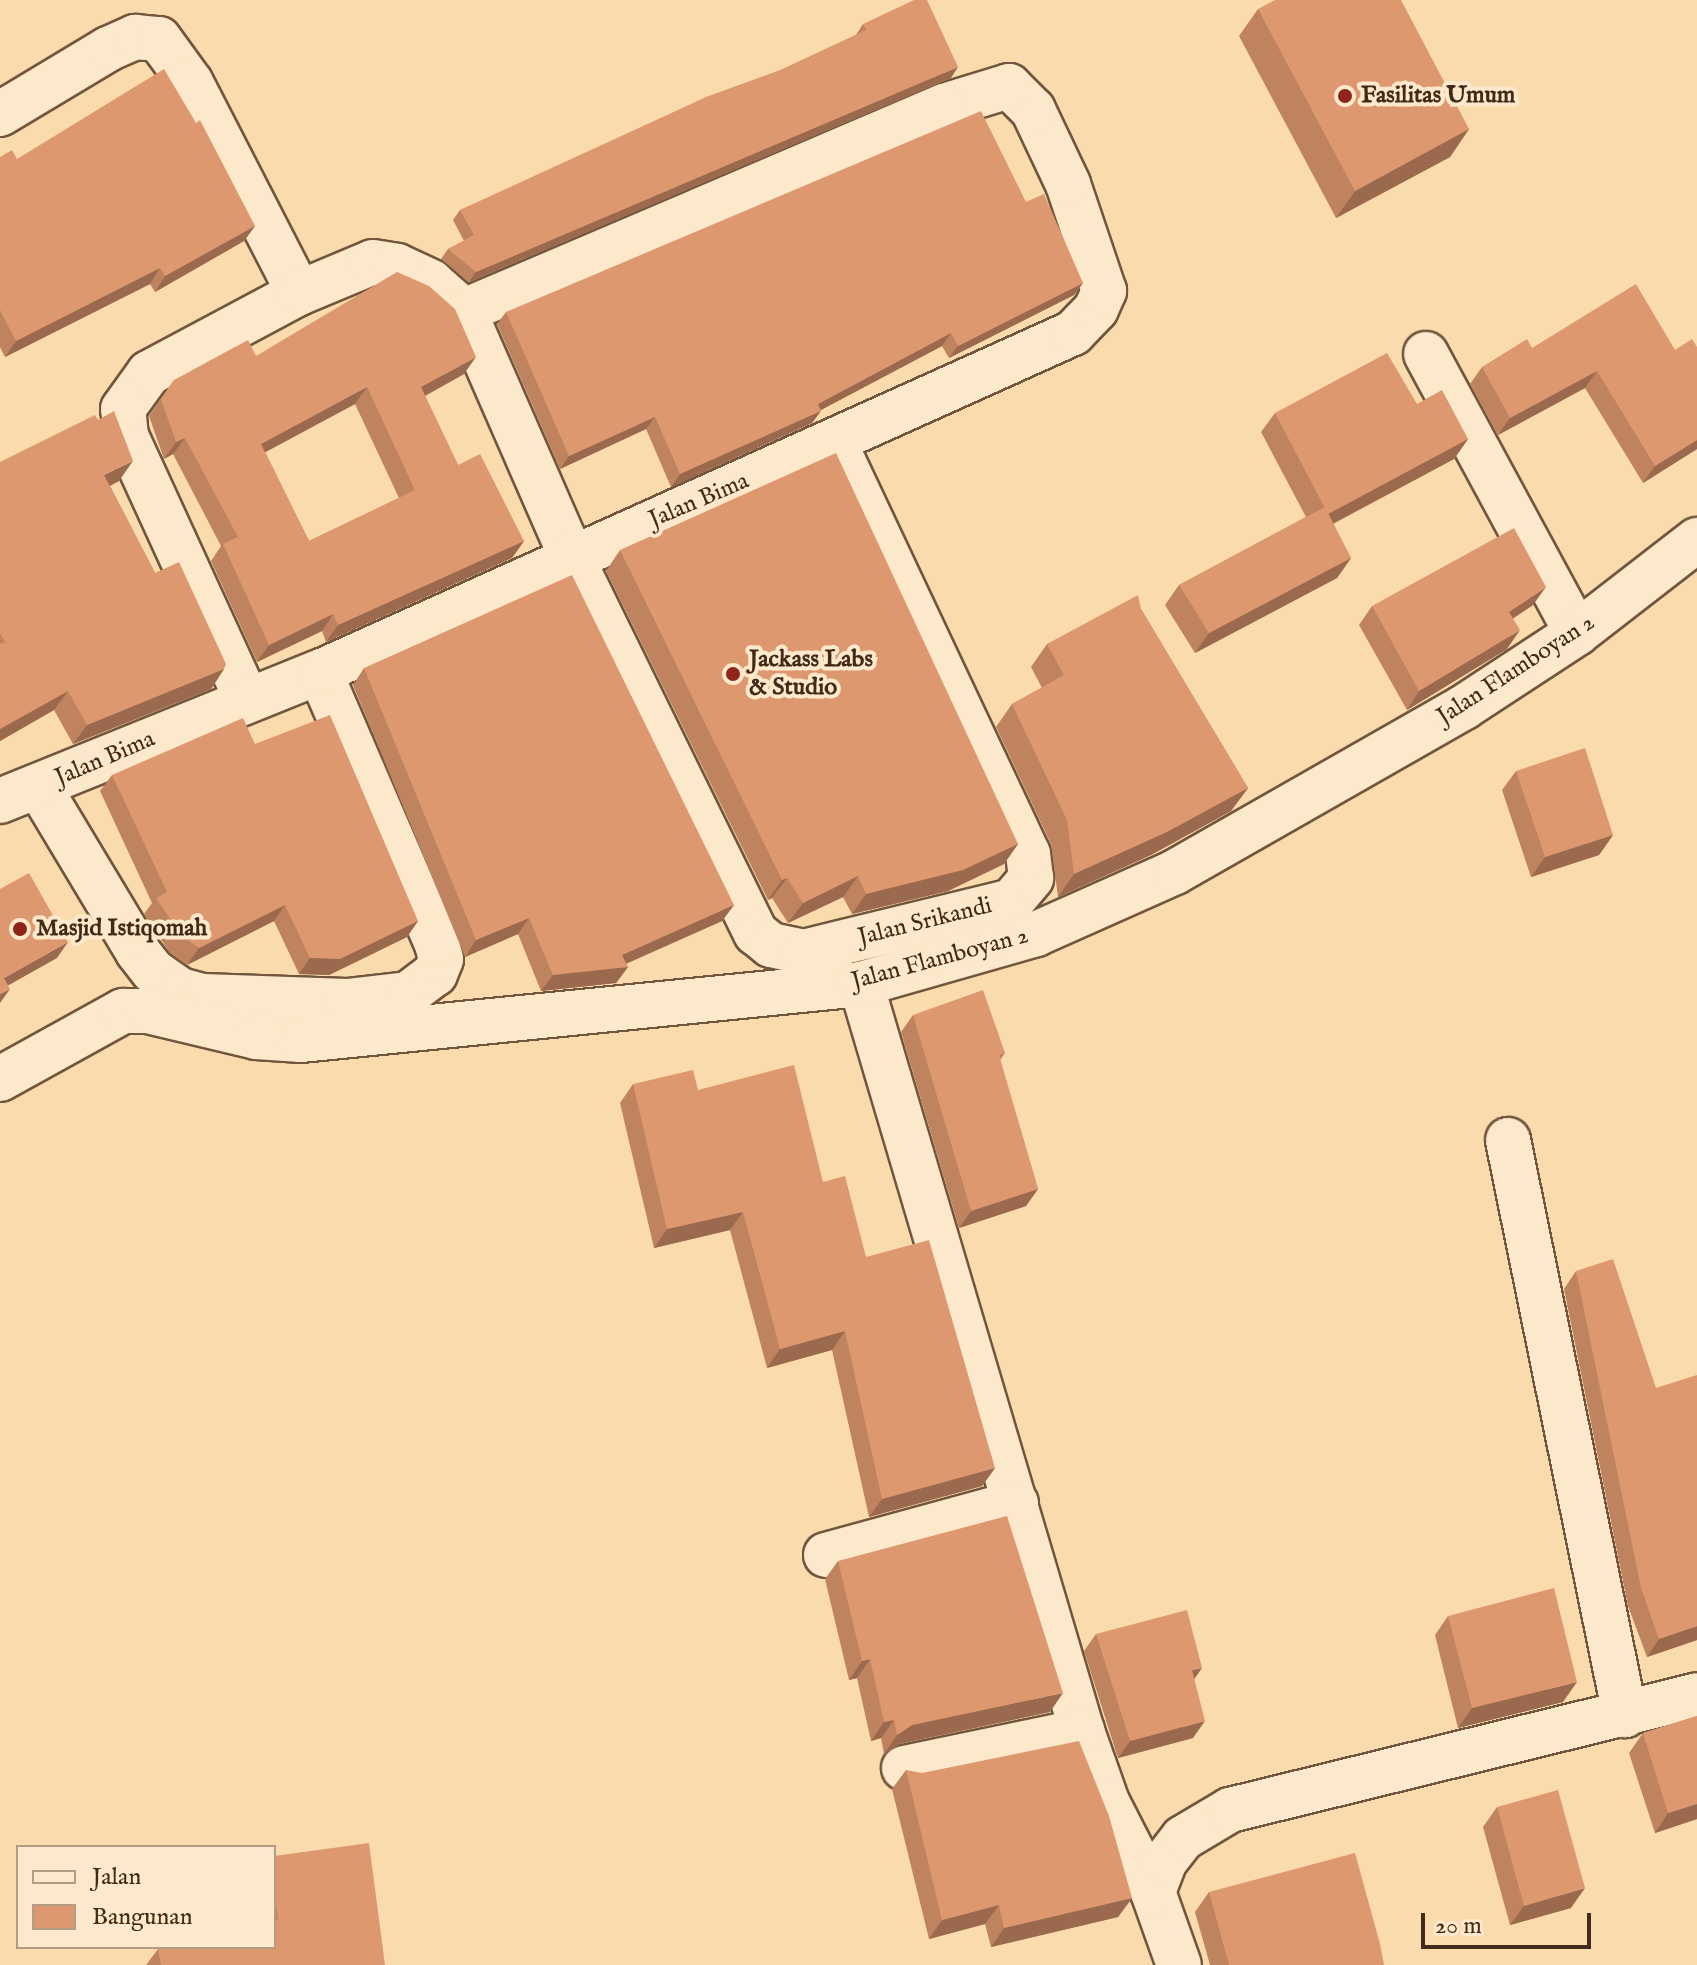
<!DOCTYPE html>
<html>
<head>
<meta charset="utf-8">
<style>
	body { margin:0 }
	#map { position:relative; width:1697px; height:1965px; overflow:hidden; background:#fadbad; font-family:"IM FELL English",serif }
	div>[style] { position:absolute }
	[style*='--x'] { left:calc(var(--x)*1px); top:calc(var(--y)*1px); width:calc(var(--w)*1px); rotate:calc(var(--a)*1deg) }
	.roads { filter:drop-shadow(2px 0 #71563d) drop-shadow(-2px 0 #71563d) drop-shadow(0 2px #71563d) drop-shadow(0 -2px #71563d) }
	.minor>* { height:44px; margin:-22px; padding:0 22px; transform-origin:22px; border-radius:22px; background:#fce8ca }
	.wall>* { inset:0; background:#bf835f }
	.shaded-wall>* { inset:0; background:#9b6a4e }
	.building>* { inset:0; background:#de986f }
	.dots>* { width:22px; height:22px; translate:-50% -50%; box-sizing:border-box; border:4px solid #fce8ca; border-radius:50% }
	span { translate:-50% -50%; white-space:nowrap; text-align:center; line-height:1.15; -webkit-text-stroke:8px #fce8ca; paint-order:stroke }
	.poi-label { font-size:24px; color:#432a18; font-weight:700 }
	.left { translate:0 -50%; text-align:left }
	.street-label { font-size:24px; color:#432a18 }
	.legend { position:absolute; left:16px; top:1845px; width:260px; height:104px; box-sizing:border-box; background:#fce8ca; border:2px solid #b29c83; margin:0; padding:10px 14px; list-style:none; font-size:24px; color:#432a18 }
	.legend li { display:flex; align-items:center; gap:16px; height:40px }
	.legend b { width:40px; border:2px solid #b29c83 }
	.scale { position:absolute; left:1421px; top:1913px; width:170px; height:36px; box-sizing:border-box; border:4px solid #432a18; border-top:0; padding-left:10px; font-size:24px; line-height:28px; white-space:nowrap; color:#432a18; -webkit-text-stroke:6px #fce8ca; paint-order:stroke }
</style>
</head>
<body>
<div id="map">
	<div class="roads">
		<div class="minor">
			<i style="--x:0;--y:114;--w:126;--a:-31"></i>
			<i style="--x:108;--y:49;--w:30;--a:-24"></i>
			<i style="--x:135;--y:37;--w:24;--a:5"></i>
			<i style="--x:159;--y:39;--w:54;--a:54"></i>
			<i style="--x:191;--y:83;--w:236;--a:62.8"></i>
			<i style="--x:1426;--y:354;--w:317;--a:61.6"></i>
			<i style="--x:246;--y:698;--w:288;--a:-114.6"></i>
			<i style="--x:126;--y:436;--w:27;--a:-96"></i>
			<i style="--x:123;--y:409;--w:44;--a:-54.2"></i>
			<i style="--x:149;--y:373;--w:170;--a:-28.1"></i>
			<i style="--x:299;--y:293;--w:80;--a:-22.7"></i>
			<i style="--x:373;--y:262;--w:24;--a:9"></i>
			<i style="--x:397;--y:266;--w:38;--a:25"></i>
			<i style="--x:431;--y:282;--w:44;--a:41.3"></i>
			<i style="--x:464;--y:311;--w:267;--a:66.4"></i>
			<i style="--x:571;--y:556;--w:420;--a:63.9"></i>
			<i style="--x:756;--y:933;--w:19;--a:39"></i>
			<i style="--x:771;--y:945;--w:33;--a:12"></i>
			<i style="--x:803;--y:952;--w:215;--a:-13.7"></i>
			<i style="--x:1012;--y:901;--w:30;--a:-50"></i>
			<i style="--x:1031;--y:878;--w:24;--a:-97"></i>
			<i style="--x:1028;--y:854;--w:454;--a:-115.2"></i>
			<i style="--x:39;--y:787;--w:192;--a:59"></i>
			<i style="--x:138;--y:952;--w:24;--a:52"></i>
			<i style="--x:153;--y:971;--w:33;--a:35"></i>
			<i style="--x:180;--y:990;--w:24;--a:15"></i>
			<i style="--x:203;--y:996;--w:144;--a:2"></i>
			<i style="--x:347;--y:1001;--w:61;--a:-6.5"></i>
			<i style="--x:408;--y:994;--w:34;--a:-37"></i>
			<i style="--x:435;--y:974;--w:16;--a:-68"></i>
			<i style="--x:441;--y:959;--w:16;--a:-105"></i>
			<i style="--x:437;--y:944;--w:296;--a:-113.3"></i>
			<i style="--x:0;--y:801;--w:345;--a:-22"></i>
			<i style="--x:320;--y:672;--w:826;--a:-24.24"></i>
			<i style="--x:1073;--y:333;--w:33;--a:-46"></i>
			<i style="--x:1096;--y:309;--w:20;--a:-66"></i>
			<i style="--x:1104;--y:291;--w:113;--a:-108.6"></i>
			<i style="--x:1068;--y:184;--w:82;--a:-115.3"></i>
			<i style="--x:1033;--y:110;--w:34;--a:-135"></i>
			<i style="--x:1009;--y:86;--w:68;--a:162.9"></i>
			<i style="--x:944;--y:106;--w:522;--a:156.87"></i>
			<i style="--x:861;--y:984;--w:779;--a:73.52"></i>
			<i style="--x:1082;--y:1731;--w:75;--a:70.6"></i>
			<i style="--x:1107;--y:1802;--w:101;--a:62.9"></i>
			<i style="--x:1153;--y:1892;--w:77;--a:70.4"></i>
			<i style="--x:0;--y:1079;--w:141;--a:-28.9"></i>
			<i style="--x:123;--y:1011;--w:25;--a:0"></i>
			<i style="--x:148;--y:1011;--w:111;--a:13.5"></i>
			<i style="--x:256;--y:1037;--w:45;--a:3.8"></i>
			<i style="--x:301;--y:1040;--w:563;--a:-5.71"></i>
			<i style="--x:861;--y:984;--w:182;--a:-15.9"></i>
			<i style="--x:1036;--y:934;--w:152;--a:-24"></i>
			<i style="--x:1175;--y:872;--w:333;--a:-29.7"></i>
			<i style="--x:1464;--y:707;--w:135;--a:-33.2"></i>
			<i style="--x:1577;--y:633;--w:152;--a:-37.8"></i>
			<i style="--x:1508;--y:1140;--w:587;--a:78.5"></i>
			<i style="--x:826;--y:1555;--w:197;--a:-15.3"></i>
			<i style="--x:904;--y:1768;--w:182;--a:-11.7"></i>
			<i style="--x:1153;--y:1892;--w:33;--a:-69"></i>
			<i style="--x:1165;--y:1861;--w:29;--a:-52"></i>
			<i style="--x:1183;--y:1838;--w:55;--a:-30.8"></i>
			<i style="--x:1230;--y:1810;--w:481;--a:-13.8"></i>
		</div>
	</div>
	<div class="wall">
		<i style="clip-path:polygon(1258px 9px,1469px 129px,1450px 157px,1336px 218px,1239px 36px)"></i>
		<i style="clip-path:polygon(863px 24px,951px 78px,469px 282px,441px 259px,448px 249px,464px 241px,453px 220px,460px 210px,783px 69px,856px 35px)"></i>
		<i style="clip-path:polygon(0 157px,17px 159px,255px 226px,244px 241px,155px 292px,150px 284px,5px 357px,0 347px)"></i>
		<i style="clip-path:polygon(1026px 202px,1083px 283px,1074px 295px,949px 358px,942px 346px,821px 410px,812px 423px,671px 487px,646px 429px,560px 469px,497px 324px,506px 312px)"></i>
		<i style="clip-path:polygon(1697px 347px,1697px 449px,1643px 483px,1585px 388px,1498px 435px,1470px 384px,1482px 367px,1532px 348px,1675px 350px)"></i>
		<i style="clip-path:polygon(evenodd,464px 374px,425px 396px,458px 465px,524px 541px,512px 558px,326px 642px,322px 631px,257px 662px,211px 561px,221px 546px,173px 454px,164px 459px,149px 416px,174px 380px,464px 374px,355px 404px,399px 498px,309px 541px,265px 452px,355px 404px)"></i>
		<i style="clip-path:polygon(1417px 404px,1468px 439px,1454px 459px,1333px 524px,1351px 558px,1337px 578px,1195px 653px,1165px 605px,1179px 585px,1306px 517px,1261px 432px,1275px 413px)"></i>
		<i style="clip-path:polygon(0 462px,119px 481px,110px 486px,155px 573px,224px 669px,211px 689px,73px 744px,54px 710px,0 741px)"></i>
		<i style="clip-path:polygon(620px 550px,1018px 844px,1004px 864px,948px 891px,852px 914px,843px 897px,788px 923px,772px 898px,768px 900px,606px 571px)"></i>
		<i style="clip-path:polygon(1533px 605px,1513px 618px,1507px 649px,1407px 710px,1359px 625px,1372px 606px)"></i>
		<i style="clip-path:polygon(1141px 609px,1248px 788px,1231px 811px,1151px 855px,1058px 897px,1051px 844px,996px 727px,1012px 704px,1042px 688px,1031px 667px,1047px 644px)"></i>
		<i style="clip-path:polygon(364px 668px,734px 905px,722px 921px,626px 964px,628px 967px,616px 983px,541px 991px,518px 934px,465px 957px,353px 685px)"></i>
		<i style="clip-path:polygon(255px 744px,418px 921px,407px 937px,329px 975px,299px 974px,274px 921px,187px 965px,170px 953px,144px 914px,152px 903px,100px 791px,112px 775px)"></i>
		<i style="clip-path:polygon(1516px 771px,1613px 835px,1599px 855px,1531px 877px,1502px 790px)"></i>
		<i style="clip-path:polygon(913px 1015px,1005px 1053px,1000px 1060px,1038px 1189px,1026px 1206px,959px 1228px,901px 1032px)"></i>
		<i style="clip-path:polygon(633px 1084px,698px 1090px,823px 1182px,866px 1257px,995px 1468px,982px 1486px,869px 1517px,832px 1350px,767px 1368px,730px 1230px,654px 1248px,620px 1103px)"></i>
		<i style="clip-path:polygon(1576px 1271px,1697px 1640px,1647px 1657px,1628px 1606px,1564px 1289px)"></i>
		<i style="clip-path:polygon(838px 1561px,1050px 1712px,899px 1744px,884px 1754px,881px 1738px,871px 1741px,857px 1678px,849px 1680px,825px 1579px)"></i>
		<i style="clip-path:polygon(1448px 1616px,1563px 1702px,1458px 1728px,1435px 1635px)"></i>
		<i style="clip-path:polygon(1096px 1634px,1193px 1738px,1118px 1758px,1084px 1651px)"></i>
		<i style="clip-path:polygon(1697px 1716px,1697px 1819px,1655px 1833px,1629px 1753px,1643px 1733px)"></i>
		<i style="clip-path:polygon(906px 1770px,1132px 1898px,1118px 1917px,991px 1947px,985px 1924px,929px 1939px,892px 1789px)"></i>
		<i style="clip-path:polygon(1497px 1807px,1571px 1908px,1510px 1925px,1483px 1827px)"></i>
		<i style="clip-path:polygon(274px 1856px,385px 1965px,146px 1965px,158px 1949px,274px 1947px)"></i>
		<i style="clip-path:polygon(1209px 1892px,1384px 1965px,1210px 1965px,1195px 1912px)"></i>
	</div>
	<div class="shaded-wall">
		<i style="clip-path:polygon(958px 67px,951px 78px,469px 282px,476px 272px)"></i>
		<i style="clip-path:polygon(1469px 129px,1450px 157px,1336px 218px,1355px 191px)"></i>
		<i style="clip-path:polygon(255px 226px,244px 241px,155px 292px,165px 276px)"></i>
		<i style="clip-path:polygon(160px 268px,150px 284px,5px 357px,16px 341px)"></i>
		<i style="clip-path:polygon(1083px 283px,1074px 295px,949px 358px,958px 346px)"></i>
		<i style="clip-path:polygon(951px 333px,942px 346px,817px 412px,821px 411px,812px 423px,671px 487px,680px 474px,818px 404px)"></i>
		<i style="clip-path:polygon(476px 357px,464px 374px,410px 404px,421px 387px)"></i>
		<i style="clip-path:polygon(1597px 371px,1585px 388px,1498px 435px,1510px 418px)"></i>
		<i style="clip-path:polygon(367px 387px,355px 404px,249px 461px,261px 444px)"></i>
		<i style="clip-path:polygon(655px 417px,646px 429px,560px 469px,569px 456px)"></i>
		<i style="clip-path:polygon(185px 438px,173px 454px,164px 459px,176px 442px)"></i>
		<i style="clip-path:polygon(1468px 439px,1454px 459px,1315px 533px,1328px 514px)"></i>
		<i style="clip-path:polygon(1697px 440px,1697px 449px,1643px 483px,1655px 466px)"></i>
		<i style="clip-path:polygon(133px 461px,119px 481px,91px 495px,104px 475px)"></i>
		<i style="clip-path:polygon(524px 541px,512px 558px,326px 642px,338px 625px)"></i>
		<i style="clip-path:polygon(1351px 558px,1337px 578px,1195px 653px,1209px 633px)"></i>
		<i style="clip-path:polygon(1546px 587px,1533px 605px,1496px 630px,1509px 612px)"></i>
		<i style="clip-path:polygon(333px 614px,322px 631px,257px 662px,269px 645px)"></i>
		<i style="clip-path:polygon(1520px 630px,1507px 649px,1407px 710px,1419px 691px)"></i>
		<i style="clip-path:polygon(224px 669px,211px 689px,73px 744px,87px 725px)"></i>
		<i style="clip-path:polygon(68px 691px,54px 710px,0 741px,0 729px)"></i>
		<i style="clip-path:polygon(1248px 788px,1231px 811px,1151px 855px,1058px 897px,1074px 874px)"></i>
		<i style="clip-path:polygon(1613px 835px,1599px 855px,1531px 877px,1545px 857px)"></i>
		<i style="clip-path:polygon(1018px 844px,1004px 864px,948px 891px,852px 914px,866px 894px)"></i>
		<i style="clip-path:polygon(858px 876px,843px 897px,788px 923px,803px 903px)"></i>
		<i style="clip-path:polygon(787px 878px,772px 898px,768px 900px,782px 880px)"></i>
		<i style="clip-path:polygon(285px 905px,274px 921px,187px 965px,199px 948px)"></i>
		<i style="clip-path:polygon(734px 905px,722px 921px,616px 968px,628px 967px,616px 983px,541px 991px,553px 975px,622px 955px)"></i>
		<i style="clip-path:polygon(529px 918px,518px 934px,465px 957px,476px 940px)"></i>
		<i style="clip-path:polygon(418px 921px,407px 937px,329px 975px,299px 974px,310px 958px)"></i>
		<i style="clip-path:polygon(68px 942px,57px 958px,0 990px,4px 978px)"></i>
		<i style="clip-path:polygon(10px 989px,0 1003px,0 994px)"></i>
		<i style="clip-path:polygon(1038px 1189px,1026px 1206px,959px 1228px,971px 1211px)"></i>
		<i style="clip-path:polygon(743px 1212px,730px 1230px,654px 1248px,667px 1229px)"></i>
		<i style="clip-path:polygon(845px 1331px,832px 1350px,767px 1368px,780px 1349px)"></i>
		<i style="clip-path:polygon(995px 1468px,982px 1486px,869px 1517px,882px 1499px)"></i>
		<i style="clip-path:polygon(1697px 1626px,1697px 1640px,1647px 1657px,1659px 1639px)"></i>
		<i style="clip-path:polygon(870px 1659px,857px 1678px,849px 1680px,862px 1661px)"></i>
		<i style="clip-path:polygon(1202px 1668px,1190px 1685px,1192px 1670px)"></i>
		<i style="clip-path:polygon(1577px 1682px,1563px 1702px,1458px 1728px,1472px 1708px)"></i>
		<i style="clip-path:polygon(1063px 1693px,1050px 1712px,899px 1744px,884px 1754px,897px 1735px,912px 1725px)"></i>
		<i style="clip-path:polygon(894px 1720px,881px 1738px,871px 1741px,884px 1722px)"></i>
		<i style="clip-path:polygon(1205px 1721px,1193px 1738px,1118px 1758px,1130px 1741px)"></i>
		<i style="clip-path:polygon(1697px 1804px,1697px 1819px,1655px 1833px,1668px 1813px)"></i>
		<i style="clip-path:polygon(1585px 1888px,1571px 1908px,1510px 1925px,1524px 1906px)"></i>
		<i style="clip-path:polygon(1132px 1898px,1118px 1917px,991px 1947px,1004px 1928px)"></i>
		<i style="clip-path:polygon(999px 1905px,985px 1924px,929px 1939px,942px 1920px)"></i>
	</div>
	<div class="building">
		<i style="clip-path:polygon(914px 0,927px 0,958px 67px,476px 272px,448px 249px,474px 235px,460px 210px,706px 97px,783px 69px,866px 30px,863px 24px)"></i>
		<i style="clip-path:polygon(1275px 0,1401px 0,1469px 129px,1355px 191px,1258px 9px)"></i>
		<i style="clip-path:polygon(164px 69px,196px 123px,200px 120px,255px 226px,165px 276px,160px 268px,16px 341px,0 310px,0 157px,12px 150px,17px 159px)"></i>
		<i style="clip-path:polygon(981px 111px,1026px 202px,1044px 194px,1083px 283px,958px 346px,951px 333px,818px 404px,821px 411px,680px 474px,655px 417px,569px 456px,506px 312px)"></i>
		<i style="clip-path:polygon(evenodd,397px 272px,429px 286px,455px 309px,476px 357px,421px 387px,458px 465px,480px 454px,524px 541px,338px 625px,333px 614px,269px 645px,223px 544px,238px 537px,185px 438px,176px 442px,161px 399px,174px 380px,248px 340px,256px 356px,397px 272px,367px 387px,415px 490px,309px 541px,261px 444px,367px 387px)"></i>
		<i style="clip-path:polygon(1636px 284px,1675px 350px,1692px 339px,1697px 347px,1697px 440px,1655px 466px,1597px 371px,1510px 418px,1482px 367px,1527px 339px,1532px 348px)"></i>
		<i style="clip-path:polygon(1387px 353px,1417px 404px,1442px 390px,1468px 439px,1328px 514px,1275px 413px)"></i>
		<i style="clip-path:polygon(114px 411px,133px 461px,104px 475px,155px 573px,179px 562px,226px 664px,224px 669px,87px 725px,68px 691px,0 729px,0 644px,5px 642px,0 633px,0 462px,95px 415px,98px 420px)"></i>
		<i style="clip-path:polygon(836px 453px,1018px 844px,963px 870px,866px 894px,858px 876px,803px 903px,787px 878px,782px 880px,620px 550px)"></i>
		<i style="clip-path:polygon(1325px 507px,1351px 558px,1209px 633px,1179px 585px)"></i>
		<i style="clip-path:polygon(1514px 528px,1546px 587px,1509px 612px,1520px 630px,1419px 691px,1372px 606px)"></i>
		<i style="clip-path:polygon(572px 575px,734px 905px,622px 955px,628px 967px,553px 975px,529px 918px,476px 940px,364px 668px)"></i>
		<i style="clip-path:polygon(1138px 595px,1141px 609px,1248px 788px,1167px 832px,1074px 874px,1067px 820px,1012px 704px,1064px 675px,1047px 644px)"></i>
		<i style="clip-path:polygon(330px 715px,418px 921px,340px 959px,310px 958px,285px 905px,199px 948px,182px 936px,156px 898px,167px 892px,112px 775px,243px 718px,255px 744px)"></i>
		<i style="clip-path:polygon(1585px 748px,1613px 835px,1545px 857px,1516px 771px)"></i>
		<i style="clip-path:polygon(29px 873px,68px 942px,4px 978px,10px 989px,0 994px,0 889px)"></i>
		<i style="clip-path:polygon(983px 990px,1005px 1053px,999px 1055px,1038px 1189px,971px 1211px,913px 1015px)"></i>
		<i style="clip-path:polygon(794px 1065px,823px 1182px,845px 1176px,866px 1257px,929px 1240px,995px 1468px,882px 1499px,845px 1331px,780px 1349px,743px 1212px,667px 1229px,633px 1084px,693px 1070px,698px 1090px)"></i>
		<i style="clip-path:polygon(1613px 1259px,1656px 1388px,1697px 1375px,1697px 1626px,1659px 1639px,1641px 1588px,1576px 1271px)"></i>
		<i style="clip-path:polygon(1007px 1516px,1063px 1693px,912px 1725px,897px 1735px,894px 1720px,884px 1722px,870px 1659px,862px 1661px,838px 1561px)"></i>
		<i style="clip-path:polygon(1554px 1588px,1577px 1682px,1472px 1708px,1448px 1616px)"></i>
		<i style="clip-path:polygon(1187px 1610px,1202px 1668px,1192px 1670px,1205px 1721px,1130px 1741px,1096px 1634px)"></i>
		<i style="clip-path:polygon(1697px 1716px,1697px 1804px,1668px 1813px,1643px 1733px)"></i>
		<i style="clip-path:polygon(1079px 1741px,1109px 1816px,1132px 1898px,1004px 1928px,999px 1905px,942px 1920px,906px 1770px,922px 1773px)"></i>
		<i style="clip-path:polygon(1558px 1790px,1585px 1888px,1524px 1906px,1497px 1807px)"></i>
		<i style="clip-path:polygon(369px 1843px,385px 1965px,161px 1965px,158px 1949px,166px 1947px,274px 1947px,274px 1921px,278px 1920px,274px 1886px,274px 1856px)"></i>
		<i style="clip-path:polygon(1355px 1853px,1380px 1944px,1384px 1965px,1229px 1965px,1209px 1892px)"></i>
	</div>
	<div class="dots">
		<i style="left:1345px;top:96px;background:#8f2418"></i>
		<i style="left:733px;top:674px;background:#8f2418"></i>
		<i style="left:20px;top:929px;background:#8f2418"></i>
	</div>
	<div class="poi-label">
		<span class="left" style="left:1361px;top:96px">Fasilitas Umum</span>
		<span class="left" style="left:749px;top:674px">Jackass Labs<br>&amp; Studio</span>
		<span class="left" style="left:36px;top:929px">Masjid Istiqomah</span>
	</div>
	<div class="street-label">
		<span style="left:699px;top:501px;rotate:-23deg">Jalan Bima</span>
		<span style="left:1516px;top:670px;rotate:-33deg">Jalan Flamboyan 2</span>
		<span style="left:105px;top:759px;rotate:-23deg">Jalan Bima</span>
		<span style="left:925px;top:922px;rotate:-14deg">Jalan Srikandi</span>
		<span style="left:940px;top:959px;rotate:-15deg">Jalan Flamboyan 2</span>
	</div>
	<ul class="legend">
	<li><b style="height:10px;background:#fce8ca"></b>Jalan</li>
	<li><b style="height:22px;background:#de986f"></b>Bangunan</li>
	</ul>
	<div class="scale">20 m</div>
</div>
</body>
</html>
